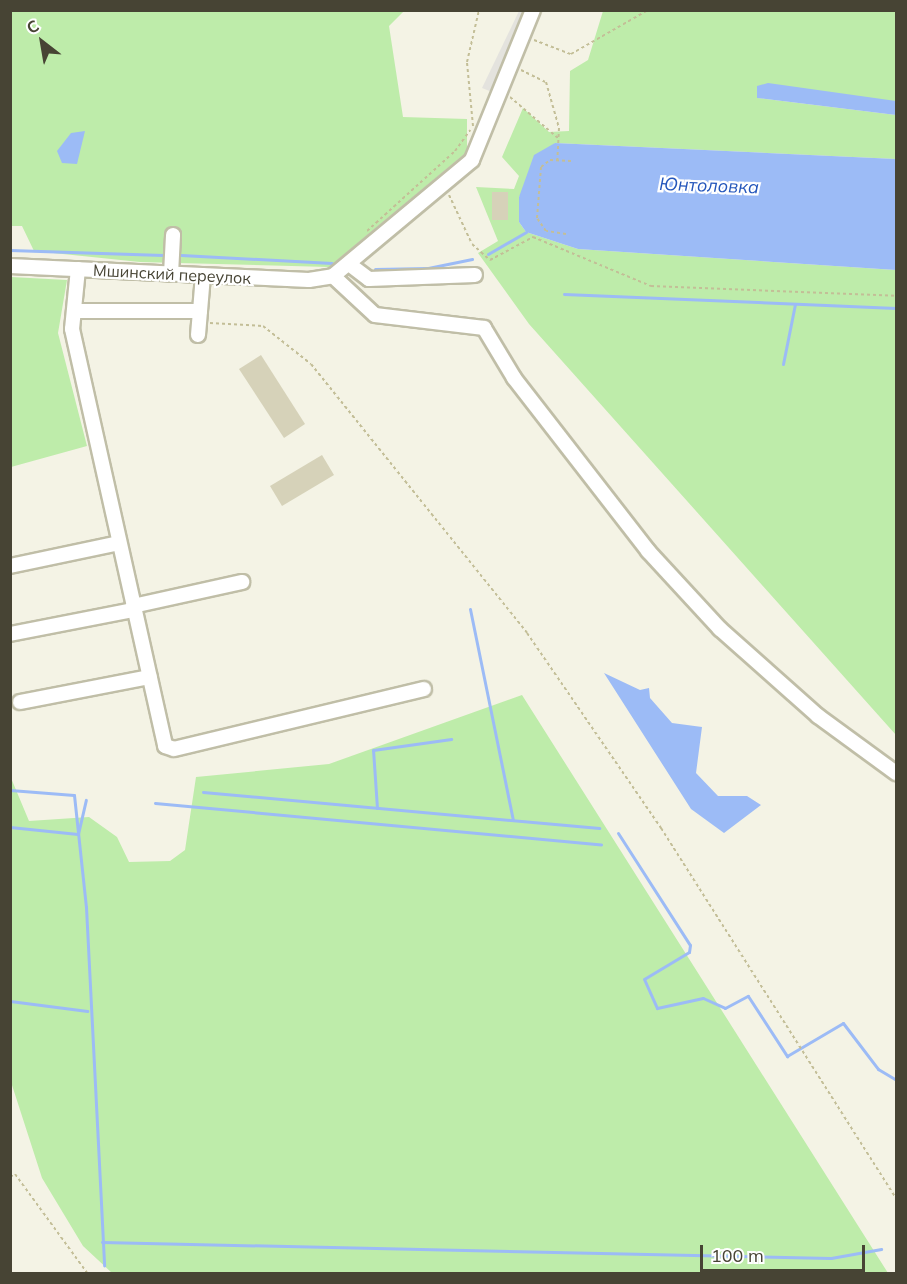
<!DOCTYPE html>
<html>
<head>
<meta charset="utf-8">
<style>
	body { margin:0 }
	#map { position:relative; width:907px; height:1284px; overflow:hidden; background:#f4f3e5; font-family:Mulish,sans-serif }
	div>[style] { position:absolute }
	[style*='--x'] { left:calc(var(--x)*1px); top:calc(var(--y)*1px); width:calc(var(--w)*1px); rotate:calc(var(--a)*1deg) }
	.green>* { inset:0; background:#beecaa }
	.parking>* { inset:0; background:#e4e3de }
	.water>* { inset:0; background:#9cbbf6 }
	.stream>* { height:3px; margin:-1.5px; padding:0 1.5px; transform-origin:1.5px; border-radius:1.5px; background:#9cbbf6 }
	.building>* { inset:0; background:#d6d2b9 }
	.path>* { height:2px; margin-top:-1px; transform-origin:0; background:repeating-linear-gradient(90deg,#c3be97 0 3px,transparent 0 6px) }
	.roads { filter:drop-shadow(2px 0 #c0bea7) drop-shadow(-2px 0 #c0bea7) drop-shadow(0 2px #c0bea7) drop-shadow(0 -2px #c0bea7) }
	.minor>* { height:14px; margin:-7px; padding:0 7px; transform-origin:7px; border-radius:7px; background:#fff }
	span { translate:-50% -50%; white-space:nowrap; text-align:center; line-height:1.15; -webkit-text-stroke:4.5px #fff; paint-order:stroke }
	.street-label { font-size:16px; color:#474434 }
	.water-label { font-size:18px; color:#2456bb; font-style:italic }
	.frame { position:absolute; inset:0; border:12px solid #474434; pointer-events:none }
	.north { position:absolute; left:12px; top:12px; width:60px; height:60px; -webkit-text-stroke:4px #fff; paint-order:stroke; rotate:329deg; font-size:16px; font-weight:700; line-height:24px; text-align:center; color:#474434 }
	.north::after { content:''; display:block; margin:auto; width:21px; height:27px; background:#474434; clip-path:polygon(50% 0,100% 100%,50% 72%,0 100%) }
	.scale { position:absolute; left:700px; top:1245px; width:165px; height:27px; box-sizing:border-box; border:3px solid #474434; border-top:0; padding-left:8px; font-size:18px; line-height:21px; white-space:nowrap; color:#474434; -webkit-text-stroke:4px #fff; paint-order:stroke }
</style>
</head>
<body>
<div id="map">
	<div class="green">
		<i style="clip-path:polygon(10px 11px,404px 11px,389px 26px,403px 117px,467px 119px,467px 152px,329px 267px,140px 262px,34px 251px,22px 226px,11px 226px)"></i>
		<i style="clip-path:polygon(603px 11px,896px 11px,896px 101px,757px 98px,896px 115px,896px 159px,555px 143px,519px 197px,519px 222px,526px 232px,578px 249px,896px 270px,896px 735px,529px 324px,478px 253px,498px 241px,476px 187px,514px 189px,519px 176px,502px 157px,523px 108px,549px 132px,569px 131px,570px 71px,588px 60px)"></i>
		<i style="clip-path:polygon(11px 277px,67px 280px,58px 333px,87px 446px,11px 467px)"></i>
		<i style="clip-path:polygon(522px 695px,888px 1273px,112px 1273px,83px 1246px,42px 1178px,11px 1082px,11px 778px,29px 821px,89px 817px,117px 837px,129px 862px,170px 861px,185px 850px,196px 777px,329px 764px)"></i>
	</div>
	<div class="parking">
		<i style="clip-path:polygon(519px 11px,529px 11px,492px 92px,482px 88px)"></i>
	</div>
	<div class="water">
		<i style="clip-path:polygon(768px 83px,896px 101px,896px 115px,757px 98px,757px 86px)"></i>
		<i style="clip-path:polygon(85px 131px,77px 164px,62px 163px,57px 151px,71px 133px)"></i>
		<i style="clip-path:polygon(555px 143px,896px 159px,896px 270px,578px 249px,526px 232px,519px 222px,519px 197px,534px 155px)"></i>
		<i style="clip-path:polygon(604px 673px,640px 690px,649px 688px,650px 698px,672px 723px,702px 727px,696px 773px,718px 796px,747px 796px,761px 805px,724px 833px,691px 809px)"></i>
	</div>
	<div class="stream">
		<i style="--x:10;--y:250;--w:153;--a:1.9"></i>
		<i style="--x:488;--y:254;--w:44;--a:-30.1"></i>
		<i style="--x:181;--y:255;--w:151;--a:3"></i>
		<i style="--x:375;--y:269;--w:53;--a:-1.1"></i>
		<i style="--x:428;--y:268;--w:45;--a:-11.6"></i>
		<i style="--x:564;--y:294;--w:332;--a:2.4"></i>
		<i style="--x:783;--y:364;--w:61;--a:-78.7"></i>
		<i style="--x:470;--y:609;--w:215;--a:78.5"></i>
		<i style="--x:10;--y:790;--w:64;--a:4.5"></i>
		<i style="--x:74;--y:795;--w:113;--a:83.9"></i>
		<i style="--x:86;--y:907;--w:359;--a:87.1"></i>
		<i style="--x:203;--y:792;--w:398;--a:5.2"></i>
		<i style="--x:155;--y:803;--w:448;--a:5.3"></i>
		<i style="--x:377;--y:808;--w:58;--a:-93.9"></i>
		<i style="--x:373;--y:750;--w:79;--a:-8"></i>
		<i style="--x:10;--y:827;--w:68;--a:5.9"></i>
		<i style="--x:78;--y:834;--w:35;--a:-77"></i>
		<i style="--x:618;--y:833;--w:133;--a:57.3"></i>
		<i style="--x:690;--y:945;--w:7;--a:98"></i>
		<i style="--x:689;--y:952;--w:52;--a:149"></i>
		<i style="--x:644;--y:979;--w:32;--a:66"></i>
		<i style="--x:657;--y:1008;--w:47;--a:-12.3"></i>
		<i style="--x:703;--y:998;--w:24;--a:24"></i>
		<i style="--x:725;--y:1008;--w:26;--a:-28"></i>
		<i style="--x:748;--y:996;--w:72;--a:57"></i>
		<i style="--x:787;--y:1056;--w:65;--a:-30.5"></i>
		<i style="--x:843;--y:1023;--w:58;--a:52.7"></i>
		<i style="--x:878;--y:1069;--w:21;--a:31"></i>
		<i style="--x:10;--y:1001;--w:78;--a:7.4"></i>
		<i style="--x:102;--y:1242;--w:729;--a:1.26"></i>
		<i style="--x:831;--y:1258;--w:51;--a:-10.2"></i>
	</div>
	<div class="building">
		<i style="clip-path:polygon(492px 192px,508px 192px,508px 220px,492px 220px)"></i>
		<i style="clip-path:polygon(261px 355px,305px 424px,284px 438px,239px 369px)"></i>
		<i style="clip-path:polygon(322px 455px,334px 475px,282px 506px,270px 486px)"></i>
	</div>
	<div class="path">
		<i style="--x:534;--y:40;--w:40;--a:21"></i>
		<i style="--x:571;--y:54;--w:89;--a:-29.7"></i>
		<i style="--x:521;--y:70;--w:28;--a:26"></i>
		<i style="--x:546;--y:82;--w:48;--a:74.2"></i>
		<i style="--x:559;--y:128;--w:33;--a:93"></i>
		<i style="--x:510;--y:97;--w:63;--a:40.5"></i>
		<i style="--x:473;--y:126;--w:64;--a:-95.4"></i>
		<i style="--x:467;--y:62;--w:53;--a:-77"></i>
		<i style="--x:449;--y:195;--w:54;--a:64.9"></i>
		<i style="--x:472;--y:244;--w:24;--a:42"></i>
		<i style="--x:490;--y:260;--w:49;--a:-28.1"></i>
		<i style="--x:533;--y:237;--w:128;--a:22.6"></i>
		<i style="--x:651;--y:286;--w:245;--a:2.3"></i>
		<i style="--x:367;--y:231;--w:119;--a:-42.3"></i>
		<i style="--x:455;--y:151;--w:26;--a:-54"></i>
		<i style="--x:566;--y:234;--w:20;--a:-171"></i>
		<i style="--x:546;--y:231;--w:16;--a:-125"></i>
		<i style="--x:537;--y:218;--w:51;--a:-85.5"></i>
		<i style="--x:541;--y:167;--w:11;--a:-38"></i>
		<i style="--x:550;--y:160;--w:21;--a:3"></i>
		<i style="--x:210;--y:323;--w:53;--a:3.2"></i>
		<i style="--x:263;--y:326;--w:61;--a:38.4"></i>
		<i style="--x:311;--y:364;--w:345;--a:51.2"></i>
		<i style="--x:527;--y:633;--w:237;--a:55.5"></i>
		<i style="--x:661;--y:828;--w:438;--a:57.6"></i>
		<i style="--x:10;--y:1177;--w:6;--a:-31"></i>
		<i style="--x:15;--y:1174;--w:124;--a:53.9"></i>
	</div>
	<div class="roads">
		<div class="minor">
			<i style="--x:349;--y:264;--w:25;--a:37"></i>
			<i style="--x:369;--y:279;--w:106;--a:-2.2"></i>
			<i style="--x:10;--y:266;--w:299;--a:2.7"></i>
			<i style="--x:309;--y:280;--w:24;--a:-9"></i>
			<i style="--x:333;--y:276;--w:181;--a:-39.8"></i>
			<i style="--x:472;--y:160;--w:162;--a:-67.9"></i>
			<i style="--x:78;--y:269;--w:60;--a:95.7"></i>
			<i style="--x:72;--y:329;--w:427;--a:77.4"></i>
			<i style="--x:165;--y:746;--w:9;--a:18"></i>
			<i style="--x:174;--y:749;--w:257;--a:-13.5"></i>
			<i style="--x:171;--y:274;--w:39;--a:-87"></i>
			<i style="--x:333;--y:276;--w:57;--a:42.9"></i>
			<i style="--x:375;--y:315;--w:110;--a:6.8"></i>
			<i style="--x:484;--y:328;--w:58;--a:59"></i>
			<i style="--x:514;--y:378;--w:219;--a:52.2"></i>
			<i style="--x:648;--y:551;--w:106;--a:47.3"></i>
			<i style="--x:720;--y:629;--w:131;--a:41.6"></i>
			<i style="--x:818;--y:716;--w:97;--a:36.2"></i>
			<i style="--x:80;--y:311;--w:120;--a:0"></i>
			<i style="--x:198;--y:335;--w:60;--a:-85.2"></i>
			<i style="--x:10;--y:566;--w:111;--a:-11.9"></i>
			<i style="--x:133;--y:606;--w:112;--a:-12.4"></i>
			<i style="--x:10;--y:634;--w:126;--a:-11"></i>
			<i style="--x:20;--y:702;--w:132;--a:-10.9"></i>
		</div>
	</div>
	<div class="street-label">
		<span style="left:172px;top:274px;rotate:3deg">Мшинский переулок</span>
	</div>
	<div class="water-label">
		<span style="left:709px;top:186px;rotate:2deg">Юнтоловка</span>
	</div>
	<div class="frame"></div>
	<div class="north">С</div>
	<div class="scale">100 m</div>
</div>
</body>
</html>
